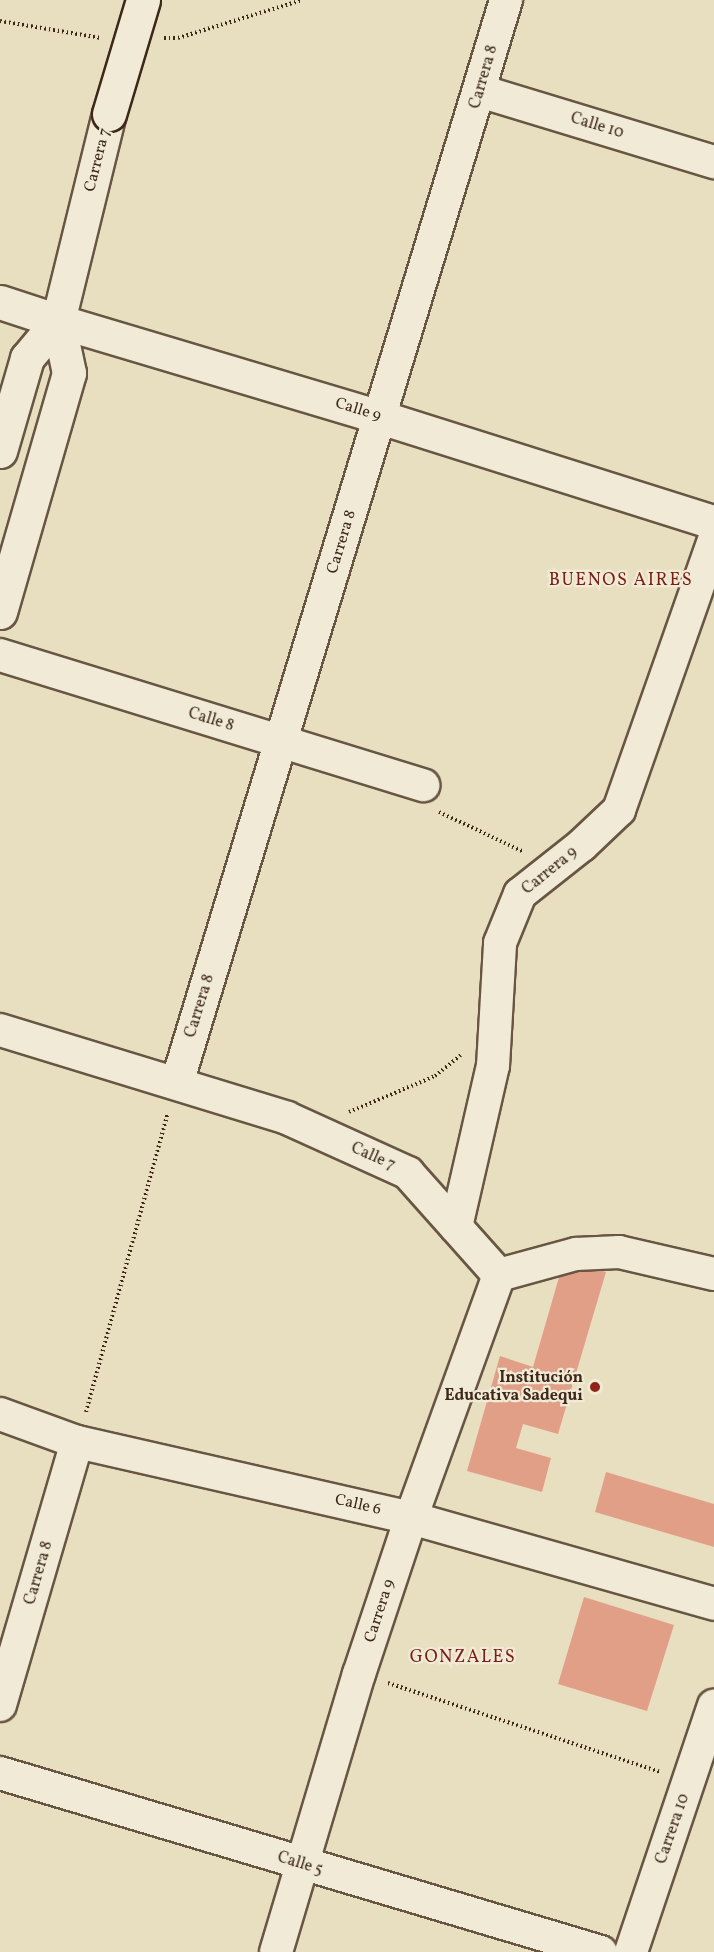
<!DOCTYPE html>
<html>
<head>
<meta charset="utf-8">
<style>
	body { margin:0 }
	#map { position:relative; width:714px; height:1952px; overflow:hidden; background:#e8dfc0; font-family:Vollkorn,serif }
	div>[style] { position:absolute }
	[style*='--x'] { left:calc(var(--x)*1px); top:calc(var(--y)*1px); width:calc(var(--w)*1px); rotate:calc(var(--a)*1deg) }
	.building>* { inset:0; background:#e29f87 }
	.path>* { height:4px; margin-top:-2px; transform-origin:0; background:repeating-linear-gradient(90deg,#3e2819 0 1.5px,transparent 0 4.5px) }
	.roads { filter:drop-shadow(2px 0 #685643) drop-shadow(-2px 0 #685643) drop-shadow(0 2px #685643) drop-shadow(0 -2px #685643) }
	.minor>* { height:32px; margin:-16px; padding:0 16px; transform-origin:16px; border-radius:16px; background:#f0ead6 }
	.tertiary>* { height:33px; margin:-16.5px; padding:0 16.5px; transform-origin:16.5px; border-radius:16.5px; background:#f0ead6 }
	.secondary>* { height:33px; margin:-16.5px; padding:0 16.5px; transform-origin:16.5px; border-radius:16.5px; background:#f0ead6 }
	.bridges { filter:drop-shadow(2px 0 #3e2819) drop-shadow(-2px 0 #3e2819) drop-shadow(0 2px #3e2819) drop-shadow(0 -2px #3e2819) }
	.secondary-bridge>* { height:33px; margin:-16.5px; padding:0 16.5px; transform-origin:16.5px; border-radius:16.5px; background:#f0ead6 }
	.dots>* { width:16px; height:16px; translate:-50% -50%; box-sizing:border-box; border:3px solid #f0ead6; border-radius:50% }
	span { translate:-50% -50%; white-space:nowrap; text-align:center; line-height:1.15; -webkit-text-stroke:4.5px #f0ead6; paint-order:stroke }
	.street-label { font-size:16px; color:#3e2819 }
	.poi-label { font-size:16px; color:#3e2819; font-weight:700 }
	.right { translate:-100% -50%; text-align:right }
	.neighbourhood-label { font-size:18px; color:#7a1f14; letter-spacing:1.5px }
</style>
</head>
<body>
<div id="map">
	<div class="building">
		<i style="clip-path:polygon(564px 1260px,606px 1272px,558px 1434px,523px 1424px,516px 1448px,551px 1458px,542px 1492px,467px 1471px,500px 1356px,533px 1367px)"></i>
		<i style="clip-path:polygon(606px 1472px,714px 1504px,714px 1547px,595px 1512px)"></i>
		<i style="clip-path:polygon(584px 1597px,674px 1625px,647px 1711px,558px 1684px)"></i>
	</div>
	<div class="path">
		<i style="--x:0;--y:21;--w:101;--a:9.6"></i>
		<i style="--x:164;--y:38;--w:14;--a:0"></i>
		<i style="--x:178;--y:38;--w:130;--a:-17"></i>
		<i style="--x:439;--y:812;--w:94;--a:25.2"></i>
		<i style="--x:349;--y:1112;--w:93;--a:-22.7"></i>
		<i style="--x:435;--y:1076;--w:33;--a:-39"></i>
		<i style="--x:86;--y:1412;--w:310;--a:-74.7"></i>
		<i style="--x:388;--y:1683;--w:286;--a:18.1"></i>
	</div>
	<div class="roads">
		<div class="minor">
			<i style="--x:480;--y:91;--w:245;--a:16.9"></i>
			<i style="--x:0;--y:655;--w:443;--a:17.1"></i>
			<i style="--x:0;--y:1030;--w:300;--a:17"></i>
			<i style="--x:287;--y:1118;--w:133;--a:24.4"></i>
			<i style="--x:408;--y:1173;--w:137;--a:48.3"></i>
			<i style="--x:177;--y:1083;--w:1132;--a:-73.1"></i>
			<i style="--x:456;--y:1227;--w:165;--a:-77.1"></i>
			<i style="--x:493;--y:1066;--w:123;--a:-86.7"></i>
			<i style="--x:500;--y:943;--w:53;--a:-67.8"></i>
			<i style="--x:520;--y:894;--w:79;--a:-38.3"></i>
			<i style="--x:582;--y:845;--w:51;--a:-43.4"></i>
			<i style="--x:619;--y:810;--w:286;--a:-70.6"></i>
			<i style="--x:499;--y:1275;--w:80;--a:-15.3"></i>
			<i style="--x:576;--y:1254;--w:43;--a:-2.7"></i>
			<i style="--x:619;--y:1252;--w:98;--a:13"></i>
			<i style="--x:0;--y:1414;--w:82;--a:20"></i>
			<i style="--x:77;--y:1442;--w:343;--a:12.8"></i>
			<i style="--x:411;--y:1518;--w:315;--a:15.8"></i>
			<i style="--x:0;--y:1705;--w:274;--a:-73.7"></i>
			<i style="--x:0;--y:1773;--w:627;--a:16.59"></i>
			<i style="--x:276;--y:1952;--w:290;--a:-73.4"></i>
			<i style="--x:359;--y:1674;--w:164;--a:-71.6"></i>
			<i style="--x:411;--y:1518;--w:258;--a:-70.1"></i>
			<i style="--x:631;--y:1952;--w:260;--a:-71.4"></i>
		</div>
		<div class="tertiary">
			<i style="--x:58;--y:321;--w:336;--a:16.6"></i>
			<i style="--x:380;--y:417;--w:350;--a:17.5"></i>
		</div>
		<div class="secondary">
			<i style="--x:0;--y:302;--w:61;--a:18.1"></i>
			<i style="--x:0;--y:451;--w:97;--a:-73.8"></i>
			<i style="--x:27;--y:358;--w:48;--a:-50"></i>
			<i style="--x:58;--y:321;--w:213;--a:-76.2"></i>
			<i style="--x:0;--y:612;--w:249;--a:-73.9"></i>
			<i style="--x:69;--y:373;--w:53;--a:-101.9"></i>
		</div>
	</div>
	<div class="bridges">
		<div class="secondary-bridge">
			<i style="--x:109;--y:114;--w:119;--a:-73.4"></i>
		</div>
	</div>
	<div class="dots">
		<i style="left:595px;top:1387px;background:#8f2418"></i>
	</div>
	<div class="street-label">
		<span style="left:484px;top:77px;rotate:-74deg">Carrera 8</span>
		<span style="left:597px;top:126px;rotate:17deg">Calle 10</span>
		<span style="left:98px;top:160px;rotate:-76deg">Carrera 7</span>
		<span style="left:358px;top:410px;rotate:17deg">Calle 9</span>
		<span style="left:342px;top:542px;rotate:-73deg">Carrera 8</span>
		<span style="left:211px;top:720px;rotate:17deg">Calle 8</span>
		<span style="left:550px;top:871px;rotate:-39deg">Carrera 9</span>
		<span style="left:200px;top:1006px;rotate:-73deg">Carrera 8</span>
		<span style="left:373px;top:1157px;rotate:24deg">Calle 7</span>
		<span style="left:358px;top:1505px;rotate:13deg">Calle 6</span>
		<span style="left:39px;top:1573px;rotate:-74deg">Carrera 8</span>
		<span style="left:380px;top:1611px;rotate:-72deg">Carrera 9</span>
		<span style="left:673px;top:1829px;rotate:-71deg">Carrera 10</span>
		<span style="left:300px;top:1864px;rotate:17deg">Calle 5</span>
	</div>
	<div class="poi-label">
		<span class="right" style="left:583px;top:1387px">Institución<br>Educativa Sadequi</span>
	</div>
	<div class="neighbourhood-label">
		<span style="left:621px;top:581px">BUENOS AIRES</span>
		<span style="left:463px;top:1658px">GONZALES</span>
	</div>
</div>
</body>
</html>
